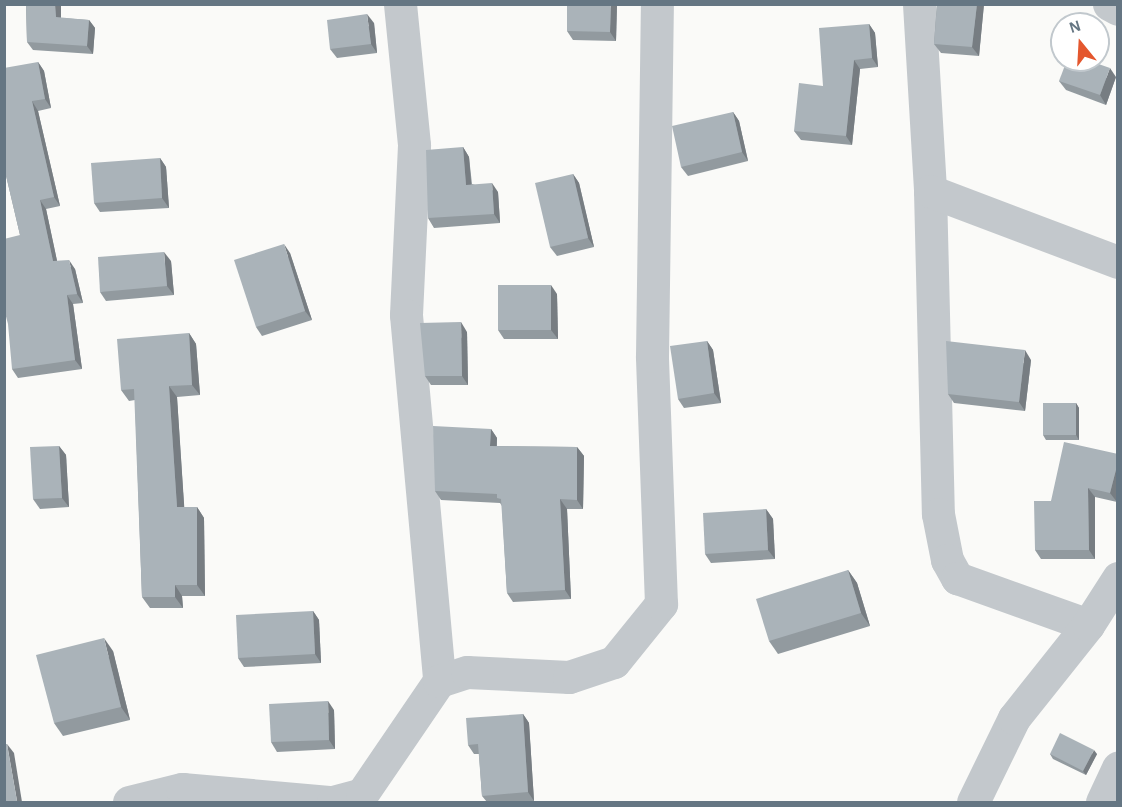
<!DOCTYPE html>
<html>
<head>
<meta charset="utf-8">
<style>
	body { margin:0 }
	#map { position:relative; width:1122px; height:807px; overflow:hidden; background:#fafaf8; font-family:"Alegreya Sans",sans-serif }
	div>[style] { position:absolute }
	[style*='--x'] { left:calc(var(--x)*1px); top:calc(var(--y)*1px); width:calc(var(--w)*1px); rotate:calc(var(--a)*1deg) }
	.minor>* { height:33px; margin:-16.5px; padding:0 16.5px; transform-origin:16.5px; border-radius:16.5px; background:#c3c8cc }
	.wall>* { inset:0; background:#929a9f }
	.shaded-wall>* { inset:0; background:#777d82 }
	.building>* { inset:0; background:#aab3b9 }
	span { translate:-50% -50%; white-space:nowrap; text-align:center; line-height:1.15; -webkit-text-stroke:6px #fff; paint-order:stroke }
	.frame { position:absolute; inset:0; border:6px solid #657683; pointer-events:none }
	.north { position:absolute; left:1050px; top:12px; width:60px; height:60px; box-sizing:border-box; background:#fff; border:2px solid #c1c8cd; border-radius:50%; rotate:342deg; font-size:16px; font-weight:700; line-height:24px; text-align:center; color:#657683 }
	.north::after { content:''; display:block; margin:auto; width:21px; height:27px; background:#e4572e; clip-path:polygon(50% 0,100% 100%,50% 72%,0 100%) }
</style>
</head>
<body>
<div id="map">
	<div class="minor">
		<i style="--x:400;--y:4;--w:142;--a:84.3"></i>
		<i style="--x:414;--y:145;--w:170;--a:92.7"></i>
		<i style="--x:406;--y:315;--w:367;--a:84.8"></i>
		<i style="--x:919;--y:4;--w:187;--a:86.6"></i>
		<i style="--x:930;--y:191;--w:323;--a:88.6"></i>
		<i style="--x:938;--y:514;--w:47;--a:78.9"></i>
		<i style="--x:947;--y:560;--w:21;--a:61"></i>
		<i style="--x:957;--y:578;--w:139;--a:19.7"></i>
		<i style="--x:1109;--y:4;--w:10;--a:29"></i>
		<i style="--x:930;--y:191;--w:201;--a:20.7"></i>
		<i style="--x:129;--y:802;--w:55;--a:-13.8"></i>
		<i style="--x:182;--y:789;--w:150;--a:5"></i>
		<i style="--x:333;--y:802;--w:30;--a:-15"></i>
		<i style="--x:362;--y:794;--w:137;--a:-55.7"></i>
		<i style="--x:439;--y:681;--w:29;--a:-18"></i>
		<i style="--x:467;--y:672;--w:102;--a:2.8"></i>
		<i style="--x:569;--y:677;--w:47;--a:-18.4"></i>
		<i style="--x:614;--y:662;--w:75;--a:-51"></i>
		<i style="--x:661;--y:604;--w:248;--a:-92.1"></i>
		<i style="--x:652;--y:356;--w:352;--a:-89.2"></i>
		<i style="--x:973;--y:802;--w:93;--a:-64"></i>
		<i style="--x:1014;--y:718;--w:119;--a:-51.5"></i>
		<i style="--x:1088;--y:625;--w:56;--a:-57.4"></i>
		<i style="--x:1102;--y:802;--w:38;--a:-65"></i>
	</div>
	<div class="wall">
		<i style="clip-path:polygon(26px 4px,61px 4px,61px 18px,89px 20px,95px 28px,93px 54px,33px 50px,27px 42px)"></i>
		<i style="clip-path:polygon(617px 4px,616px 41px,573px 40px,567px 31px)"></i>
		<i style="clip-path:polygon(937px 4px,984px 4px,979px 56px,941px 53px,934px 44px)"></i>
		<i style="clip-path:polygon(374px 23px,377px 53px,337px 58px,330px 49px)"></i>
		<i style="clip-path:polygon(869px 24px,875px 33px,878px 67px,860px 69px,852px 145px,801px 140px,794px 131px,823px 86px)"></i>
		<i style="clip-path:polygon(38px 62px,44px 71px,51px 108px,38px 111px,60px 206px,46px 209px,57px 261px,75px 269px,83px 303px,73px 304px,82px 369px,18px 378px,12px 369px,20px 235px,4px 167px)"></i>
		<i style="clip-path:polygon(1116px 77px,1106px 105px,1066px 90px,1059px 81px)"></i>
		<i style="clip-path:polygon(733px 112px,739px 121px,748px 161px,688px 176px,681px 167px)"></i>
		<i style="clip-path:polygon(463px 147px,469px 157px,472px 184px,498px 192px,500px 223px,434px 228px,428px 218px)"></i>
		<i style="clip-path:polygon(160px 158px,166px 167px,169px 208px,100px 212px,94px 203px)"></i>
		<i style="clip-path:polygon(573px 174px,579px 183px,594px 247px,557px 256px,550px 247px)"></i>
		<i style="clip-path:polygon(290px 253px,312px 320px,262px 336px,256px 327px)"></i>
		<i style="clip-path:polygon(171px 261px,174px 295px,106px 301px,100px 292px)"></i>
		<i style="clip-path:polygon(557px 294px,558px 339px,504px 339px,498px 330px)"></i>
		<i style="clip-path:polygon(467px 332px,468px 385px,431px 385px,425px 376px)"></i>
		<i style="clip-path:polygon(189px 333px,196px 344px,200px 395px,177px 397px,184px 507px,197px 507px,204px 518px,205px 596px,182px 596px,183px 608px,150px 608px,142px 597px,135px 400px,129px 401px,121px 390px)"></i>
		<i style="clip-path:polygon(707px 341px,713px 350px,721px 403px,684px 408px,678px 399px)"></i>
		<i style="clip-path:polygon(1031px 360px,1025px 411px,954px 403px,948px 394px)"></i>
		<i style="clip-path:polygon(1076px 403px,1079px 408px,1079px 440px,1046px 440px,1043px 435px)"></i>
		<i style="clip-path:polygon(491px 429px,497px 438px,497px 446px,577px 447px,584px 456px,583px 509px,567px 509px,571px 599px,513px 602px,507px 593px,502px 506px,500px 503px,441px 500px,435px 491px)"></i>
		<i style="clip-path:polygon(59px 446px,66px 455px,69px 507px,40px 509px,33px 499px)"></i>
		<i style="clip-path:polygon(1118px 454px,1117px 502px,1095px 497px,1095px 559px,1041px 559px,1035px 550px,1051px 501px)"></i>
		<i style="clip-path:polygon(766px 509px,773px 519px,775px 559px,711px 563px,705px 554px)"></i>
		<i style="clip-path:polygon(848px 570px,857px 583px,870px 626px,778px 654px,769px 641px)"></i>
		<i style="clip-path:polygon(313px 611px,319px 620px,321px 663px,244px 667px,238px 658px)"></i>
		<i style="clip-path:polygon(113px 651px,130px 720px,63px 736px,54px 723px)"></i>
		<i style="clip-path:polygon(334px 710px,335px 749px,277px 752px,271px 742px)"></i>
		<i style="clip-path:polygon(523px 714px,529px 723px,534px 801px,487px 802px,482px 796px,479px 754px,474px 754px,468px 745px)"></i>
		<i style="clip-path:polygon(1050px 754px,1097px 754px,1086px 775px,1053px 759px)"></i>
	</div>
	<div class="shaded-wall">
		<i style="clip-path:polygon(55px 4px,61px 4px,61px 25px,56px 17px)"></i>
		<i style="clip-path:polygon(611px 4px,617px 4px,616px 41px,610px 32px)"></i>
		<i style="clip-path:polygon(977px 4px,984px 4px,979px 56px,972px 47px)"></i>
		<i style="clip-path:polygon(367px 14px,374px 23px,377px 53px,371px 44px)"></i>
		<i style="clip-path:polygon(89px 20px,95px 28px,93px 54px,87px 46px)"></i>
		<i style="clip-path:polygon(869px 24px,875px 33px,878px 67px,872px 58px)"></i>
		<i style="clip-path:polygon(854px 60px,860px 69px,852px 145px,846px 136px)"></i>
		<i style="clip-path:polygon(38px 62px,44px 71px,51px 108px,45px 99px)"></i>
		<i style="clip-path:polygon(1110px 68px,1116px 77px,1106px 105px,1100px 95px)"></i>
		<i style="clip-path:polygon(32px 101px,38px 111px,60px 206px,54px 197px)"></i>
		<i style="clip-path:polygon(733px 112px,739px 121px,748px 161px,742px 152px)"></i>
		<i style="clip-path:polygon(463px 147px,469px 157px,472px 194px,466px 185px)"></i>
		<i style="clip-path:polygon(160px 158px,166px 167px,169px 208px,162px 198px)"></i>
		<i style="clip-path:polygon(573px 174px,579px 183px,594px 247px,588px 238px)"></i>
		<i style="clip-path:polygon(492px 183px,498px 192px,500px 223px,494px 214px)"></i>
		<i style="clip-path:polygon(40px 200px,46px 209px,59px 270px,53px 261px)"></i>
		<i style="clip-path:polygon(284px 244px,290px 253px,312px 320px,305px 311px)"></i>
		<i style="clip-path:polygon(164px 252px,171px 261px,174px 295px,167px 286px)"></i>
		<i style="clip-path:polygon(69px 260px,75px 269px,83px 303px,77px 294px)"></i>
		<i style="clip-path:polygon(551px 285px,557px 294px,558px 339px,551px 330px)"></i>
		<i style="clip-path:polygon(67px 295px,73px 304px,82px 369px,75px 360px)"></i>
		<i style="clip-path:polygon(461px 322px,467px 332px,468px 385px,462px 376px)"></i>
		<i style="clip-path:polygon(189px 333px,196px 344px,200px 395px,192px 385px)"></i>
		<i style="clip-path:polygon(707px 341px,713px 350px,721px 403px,714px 393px)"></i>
		<i style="clip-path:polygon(1025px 350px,1031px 360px,1025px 411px,1019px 402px)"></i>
		<i style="clip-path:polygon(169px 386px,177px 397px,185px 518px,177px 507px)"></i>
		<i style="clip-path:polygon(1076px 403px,1079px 408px,1079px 440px,1076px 435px)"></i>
		<i style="clip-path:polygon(491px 429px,497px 438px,496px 455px,490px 446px)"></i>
		<i style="clip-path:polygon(59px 446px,66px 455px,69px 507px,62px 498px)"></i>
		<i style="clip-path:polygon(577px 447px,584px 456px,583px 509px,577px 500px)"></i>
		<i style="clip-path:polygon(1118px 462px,1118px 498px,1117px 502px,1110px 493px)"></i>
		<i style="clip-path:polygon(1088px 488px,1095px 497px,1095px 559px,1089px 550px)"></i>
		<i style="clip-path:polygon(560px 499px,567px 509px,571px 599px,565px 590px)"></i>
		<i style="clip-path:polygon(197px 507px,204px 518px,205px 596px,197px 585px)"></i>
		<i style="clip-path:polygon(766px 509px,773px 519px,775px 559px,768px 550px)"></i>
		<i style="clip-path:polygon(848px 570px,857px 583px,870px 626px,861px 613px)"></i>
		<i style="clip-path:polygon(175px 585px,182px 596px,183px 608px,175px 597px)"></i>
		<i style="clip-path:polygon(313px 611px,319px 620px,321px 663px,315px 654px)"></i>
		<i style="clip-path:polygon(104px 638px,113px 651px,130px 720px,121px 707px)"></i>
		<i style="clip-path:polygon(328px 701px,334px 710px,335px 749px,329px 740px)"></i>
		<i style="clip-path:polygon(523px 714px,529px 723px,534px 801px,528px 792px)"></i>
		<i style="clip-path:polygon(7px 744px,14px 753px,22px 802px,19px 802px,17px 801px)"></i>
		<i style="clip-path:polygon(1094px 750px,1097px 754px,1086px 775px,1083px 771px)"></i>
	</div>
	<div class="building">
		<i style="clip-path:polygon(26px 4px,55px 4px,56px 17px,89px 20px,87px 46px,27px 42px)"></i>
		<i style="clip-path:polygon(567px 4px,611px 4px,610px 32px,567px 31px)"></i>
		<i style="clip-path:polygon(937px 4px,977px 4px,972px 47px,934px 44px)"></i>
		<i style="clip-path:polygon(367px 14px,371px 44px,330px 49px,327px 20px)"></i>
		<i style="clip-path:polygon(869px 24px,872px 58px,854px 60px,846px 136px,794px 131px,799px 83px,823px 86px,819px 28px)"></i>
		<i style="clip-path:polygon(1067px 60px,1087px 60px,1110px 68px,1100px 95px,1059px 81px)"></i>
		<i style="clip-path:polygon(38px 62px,45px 99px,32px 101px,54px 197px,40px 200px,53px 261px,69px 260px,77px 294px,67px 295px,75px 360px,12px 369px,8px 324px,4px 309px,4px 239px,20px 235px,4px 167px,4px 68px)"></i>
		<i style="clip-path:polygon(733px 112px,742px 152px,681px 167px,672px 126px)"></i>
		<i style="clip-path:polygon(463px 147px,466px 185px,492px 183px,494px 214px,428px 218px,426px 150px)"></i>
		<i style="clip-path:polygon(160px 158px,162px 198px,94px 203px,91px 163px)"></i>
		<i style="clip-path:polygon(573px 174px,588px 238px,550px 247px,535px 183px)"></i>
		<i style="clip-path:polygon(284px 244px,305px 311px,256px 327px,234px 260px)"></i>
		<i style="clip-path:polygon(164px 252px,167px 286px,100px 292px,98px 257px)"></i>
		<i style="clip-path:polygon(498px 285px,551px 285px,551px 330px,498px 330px)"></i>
		<i style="clip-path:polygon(461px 322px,462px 376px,425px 376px,420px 323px)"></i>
		<i style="clip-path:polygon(189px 333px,192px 385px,169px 386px,177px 507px,197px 507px,197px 585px,175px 585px,175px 597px,142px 597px,134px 389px,121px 390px,117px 339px)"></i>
		<i style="clip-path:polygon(707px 341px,714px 393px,678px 399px,670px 346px)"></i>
		<i style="clip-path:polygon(946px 341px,1025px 350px,1019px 402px,948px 394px)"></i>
		<i style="clip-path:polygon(1043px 403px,1076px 403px,1076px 435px,1043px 435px)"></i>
		<i style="clip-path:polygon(433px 426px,491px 429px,490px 446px,577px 447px,577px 500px,560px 499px,565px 590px,507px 593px,501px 499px,497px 498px,497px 494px,435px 491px)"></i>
		<i style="clip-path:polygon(1064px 442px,1118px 454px,1118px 462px,1110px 493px,1088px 488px,1089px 550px,1035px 550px,1034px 501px,1051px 501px)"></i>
		<i style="clip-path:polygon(59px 446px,62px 498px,33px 499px,30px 447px)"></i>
		<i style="clip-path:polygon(766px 509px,768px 550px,705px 554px,703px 513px)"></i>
		<i style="clip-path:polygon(848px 570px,861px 613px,769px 641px,756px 599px)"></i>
		<i style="clip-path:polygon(313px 611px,315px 654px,238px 658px,236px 615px)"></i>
		<i style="clip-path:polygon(104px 638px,121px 707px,54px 723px,36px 655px)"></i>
		<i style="clip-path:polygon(328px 701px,329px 740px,271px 742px,269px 704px)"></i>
		<i style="clip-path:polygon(523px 714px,528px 792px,482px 796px,478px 744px,468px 745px,466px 718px)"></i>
		<i style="clip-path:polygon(1060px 733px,1094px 750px,1083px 771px,1050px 754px)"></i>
		<i style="clip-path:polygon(4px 744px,7px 744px,17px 801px,7px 802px,4px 802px)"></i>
	</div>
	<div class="frame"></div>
	<div class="north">N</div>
</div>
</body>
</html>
